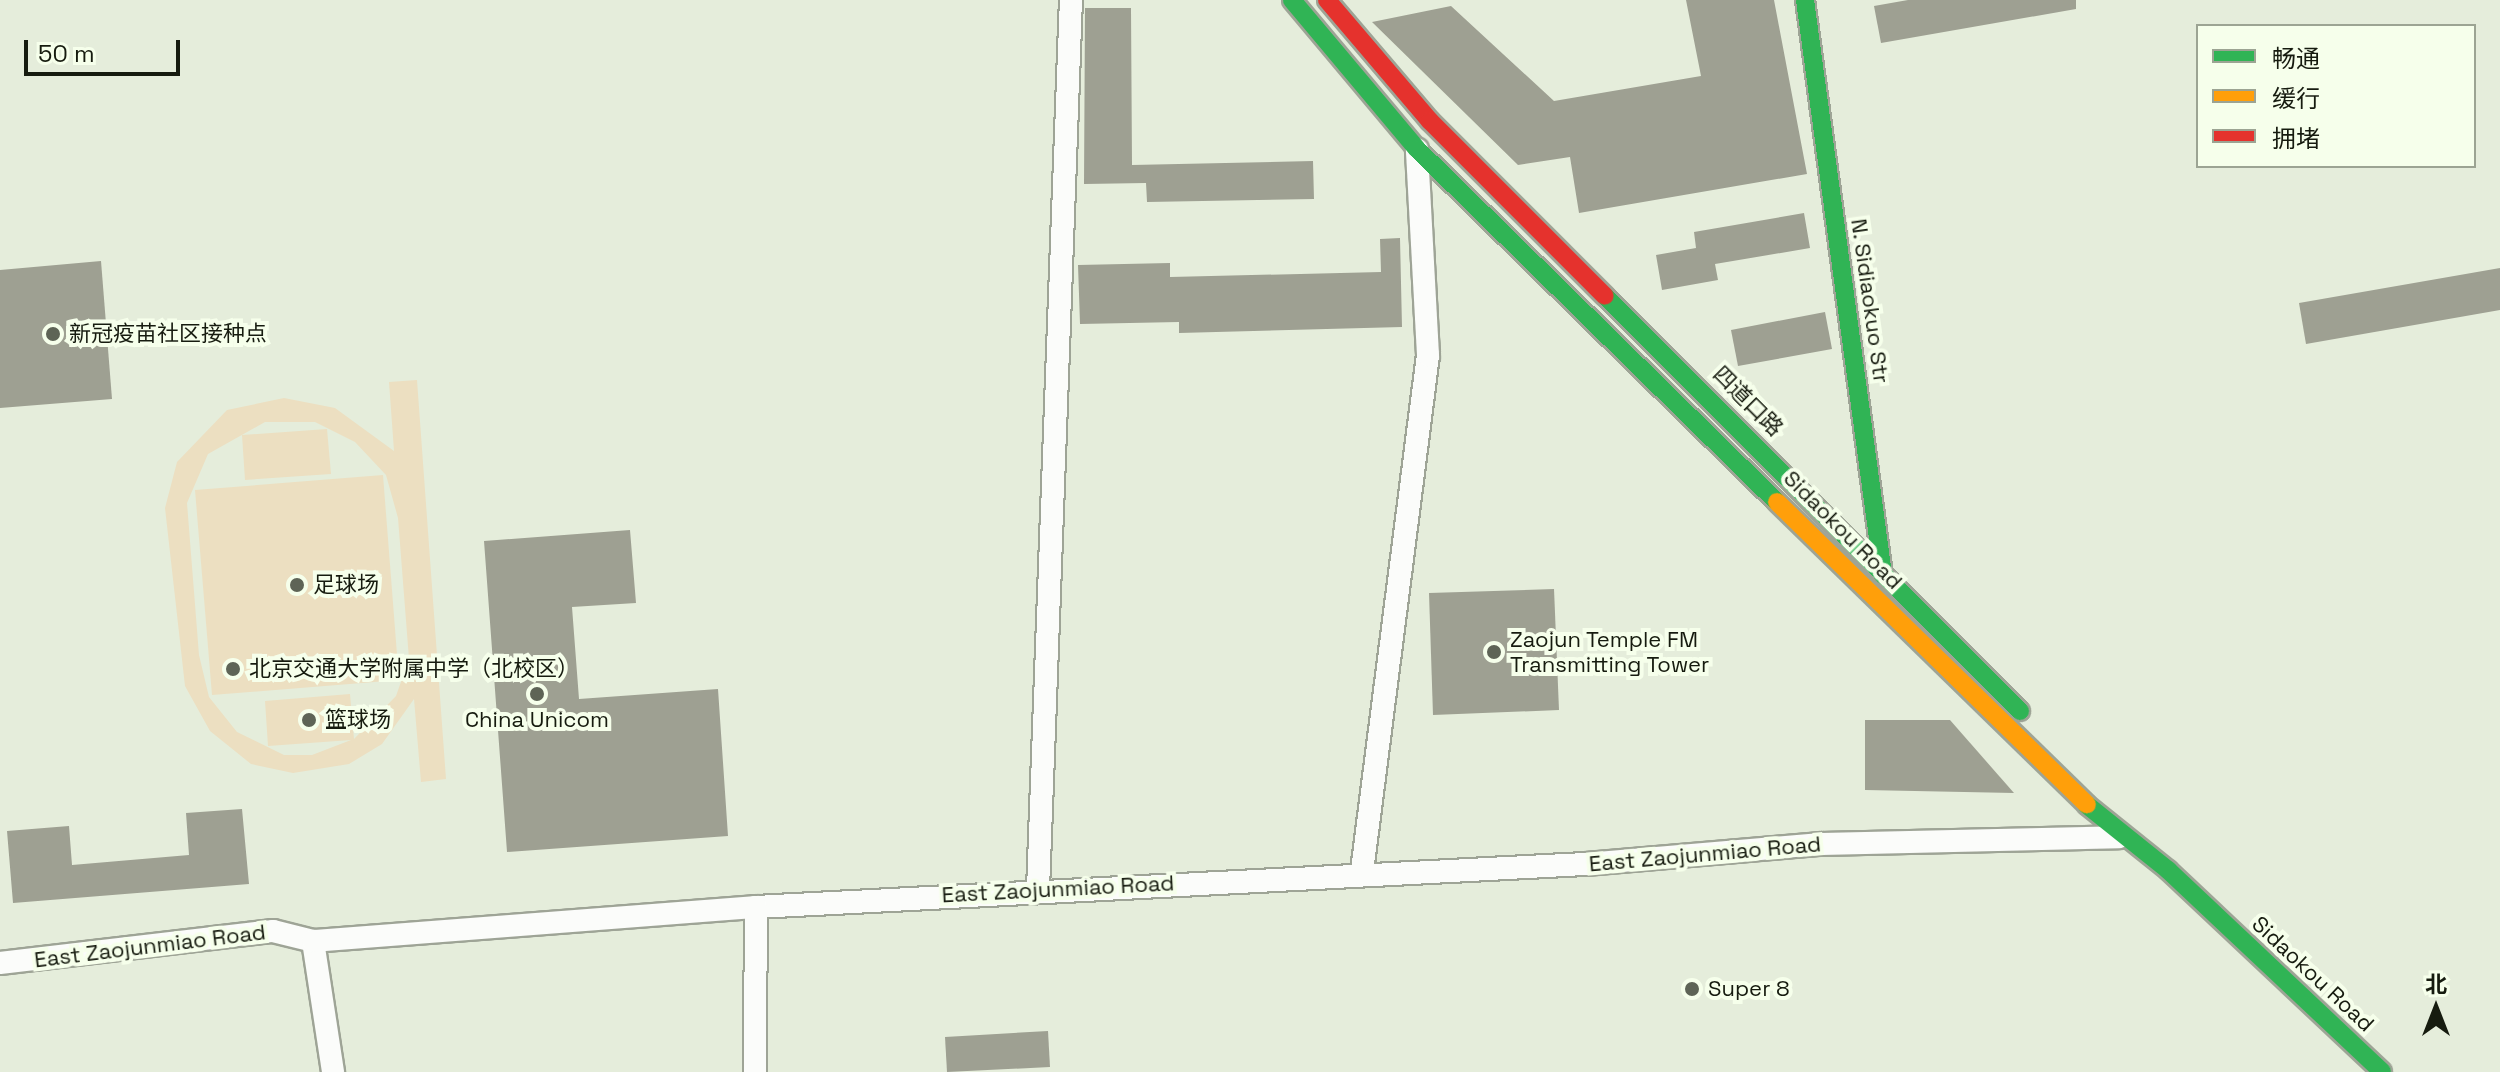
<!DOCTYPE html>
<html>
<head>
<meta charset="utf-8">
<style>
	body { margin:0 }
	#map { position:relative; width:2500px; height:1072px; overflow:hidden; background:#e5eddb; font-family:"Space Grotesk","Noto Sans SC",sans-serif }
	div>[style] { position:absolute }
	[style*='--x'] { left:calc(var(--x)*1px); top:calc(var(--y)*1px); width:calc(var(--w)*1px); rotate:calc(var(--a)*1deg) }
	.green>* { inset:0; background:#ecdfc1 }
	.building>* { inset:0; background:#9ea092 }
	.roads { filter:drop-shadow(2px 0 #9ea496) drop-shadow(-2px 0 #9ea496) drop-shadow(0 2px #9ea496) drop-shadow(0 -2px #9ea496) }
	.street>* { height:22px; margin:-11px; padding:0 11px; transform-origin:11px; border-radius:11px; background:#fbfcfa }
	.fast>* { height:18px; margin:-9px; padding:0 9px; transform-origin:9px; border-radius:9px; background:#30b455 }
	.slow>* { height:18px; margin:-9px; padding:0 9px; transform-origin:9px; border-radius:9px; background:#ff9f0a }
	.jam>* { height:18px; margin:-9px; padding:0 9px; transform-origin:9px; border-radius:9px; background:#e5322d }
	.dots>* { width:22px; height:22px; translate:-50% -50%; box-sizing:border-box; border:4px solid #f6ffeb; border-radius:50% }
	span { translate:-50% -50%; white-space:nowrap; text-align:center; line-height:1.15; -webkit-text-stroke:8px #f6ffeb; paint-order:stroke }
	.street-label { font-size:22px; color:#161b0f }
	.poi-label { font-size:22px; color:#161b0f }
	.left { translate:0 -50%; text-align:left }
	.legend { position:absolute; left:2196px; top:24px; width:280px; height:144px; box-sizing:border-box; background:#f6ffeb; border:2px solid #9ca493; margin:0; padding:10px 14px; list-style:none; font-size:24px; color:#161b0f }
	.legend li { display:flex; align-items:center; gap:16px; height:40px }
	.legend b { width:40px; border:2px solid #9ca493 }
	.north { position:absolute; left:2396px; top:968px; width:80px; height:80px; -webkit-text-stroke:6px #f6ffeb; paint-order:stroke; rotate:0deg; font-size:22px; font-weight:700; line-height:32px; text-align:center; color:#161b0f }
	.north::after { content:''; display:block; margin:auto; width:28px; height:36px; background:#161b0f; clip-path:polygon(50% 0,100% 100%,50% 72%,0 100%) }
	.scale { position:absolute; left:24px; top:40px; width:156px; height:36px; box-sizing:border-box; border:4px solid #161b0f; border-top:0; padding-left:10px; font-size:24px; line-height:28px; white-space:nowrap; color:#161b0f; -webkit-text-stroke:6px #f6ffeb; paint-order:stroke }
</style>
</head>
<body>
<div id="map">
	<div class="green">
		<i style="clip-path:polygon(evenodd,417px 380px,446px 779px,421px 782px,414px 699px,382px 744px,349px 764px,293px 773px,251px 764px,210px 731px,185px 686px,165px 508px,177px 462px,227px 410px,284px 398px,335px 408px,394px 451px,389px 382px,417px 380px,265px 422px,315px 422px,355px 442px,386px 475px,398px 518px,409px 659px,396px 696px,354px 739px,350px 694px,265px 701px,268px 746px,351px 740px,312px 755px,284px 755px,237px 732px,209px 697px,199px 655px,187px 503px,208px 454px,265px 422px)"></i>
		<i style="clip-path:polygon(327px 429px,331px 474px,245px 480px,242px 435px)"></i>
		<i style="clip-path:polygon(383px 475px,399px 680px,212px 695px,195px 490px)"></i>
	</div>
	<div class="building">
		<i style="clip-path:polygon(1686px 0,1774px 0,1807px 174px,1579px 213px,1570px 157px,1518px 165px,1372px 22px,1451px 6px,1554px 101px,1701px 76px)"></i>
		<i style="clip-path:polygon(1908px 0,2076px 0,2076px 9px,1881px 43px,1874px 6px)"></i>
		<i style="clip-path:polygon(1085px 8px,1131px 8px,1132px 165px,1313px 161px,1314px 199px,1147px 202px,1146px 183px,1084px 184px)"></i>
		<i style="clip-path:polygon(1804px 213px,1810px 248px,1715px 264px,1718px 280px,1662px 290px,1656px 255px,1696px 248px,1694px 232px)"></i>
		<i style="clip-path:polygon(1400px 238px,1402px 327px,1179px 333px,1179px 322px,1080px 324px,1078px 265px,1170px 263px,1170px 277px,1381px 272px,1380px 239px)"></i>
		<i style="clip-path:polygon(101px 261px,112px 399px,0 408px,0 270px)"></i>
		<i style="clip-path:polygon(2500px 268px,2500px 310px,2306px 344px,2299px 303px)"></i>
		<i style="clip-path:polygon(1825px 312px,1832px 349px,1738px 366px,1731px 330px)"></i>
		<i style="clip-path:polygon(630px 530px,636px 603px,572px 607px,579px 699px,718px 689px,728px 836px,507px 852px,484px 541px)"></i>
		<i style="clip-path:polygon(1554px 589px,1559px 710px,1433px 715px,1429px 593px)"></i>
		<i style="clip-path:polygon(1865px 720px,1950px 720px,2014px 793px,1865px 790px)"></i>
		<i style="clip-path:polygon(242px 809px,249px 884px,13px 903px,7px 831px,69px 826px,72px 865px,189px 855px,186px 813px)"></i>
		<i style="clip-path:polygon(1048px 1031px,1050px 1067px,947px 1072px,945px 1037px)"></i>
	</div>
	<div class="roads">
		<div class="street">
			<i style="--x:1362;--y:871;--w:520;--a:-82.71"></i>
			<i style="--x:1428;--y:355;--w:206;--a:-93.1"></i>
			<i style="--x:1038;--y:890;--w:891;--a:-87.88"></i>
			<i style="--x:313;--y:941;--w:133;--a:81.3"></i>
			<i style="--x:0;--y:963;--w:275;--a:-6.7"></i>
			<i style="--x:273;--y:931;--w:41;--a:14"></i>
			<i style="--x:313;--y:941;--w:444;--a:-4.4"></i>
			<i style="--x:756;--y:907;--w:831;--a:-2.97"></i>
			<i style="--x:1586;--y:864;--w:236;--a:-4.9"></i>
			<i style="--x:1821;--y:844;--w:298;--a:-1.3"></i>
			<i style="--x:755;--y:1072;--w:165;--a:-89.7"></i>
		</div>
		<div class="fast">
			<i style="--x:1292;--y:0;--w:194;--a:50"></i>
			<i style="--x:1417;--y:149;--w:504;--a:44.44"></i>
			<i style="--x:1805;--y:0;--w:580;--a:82.27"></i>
			<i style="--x:1605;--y:296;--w:587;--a:45"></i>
			<i style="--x:2087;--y:805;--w:104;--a:38.7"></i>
			<i style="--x:2168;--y:870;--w:294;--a:43.3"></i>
		</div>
		<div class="slow">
			<i style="--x:1777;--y:502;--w:433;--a:44.3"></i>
		</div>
		<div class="jam">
			<i style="--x:1327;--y:0;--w:159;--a:49.6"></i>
			<i style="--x:1430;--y:121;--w:247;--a:45"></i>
		</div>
	</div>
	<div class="dots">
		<i style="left:53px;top:334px;background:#5e6456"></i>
		<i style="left:297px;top:585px;background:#5e6456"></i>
		<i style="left:1494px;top:652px;background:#5e6456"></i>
		<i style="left:233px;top:669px;background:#5e6456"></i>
		<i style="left:537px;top:694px;background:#5e6456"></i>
		<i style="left:309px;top:720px;background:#5e6456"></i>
		<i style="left:1692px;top:989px;background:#5e6456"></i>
	</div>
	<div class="street-label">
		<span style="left:1870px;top:301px;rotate:82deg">N. Sidiaokuo Str</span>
		<span style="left:1748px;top:401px;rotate:45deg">四道口路</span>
		<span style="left:1843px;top:530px;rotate:45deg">Sidaokou Road</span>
		<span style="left:1705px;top:854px;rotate:-5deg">East Zaojunmiao Road</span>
		<span style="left:1058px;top:889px;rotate:-3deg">East Zaojunmiao Road</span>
		<span style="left:150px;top:946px;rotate:-7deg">East Zaojunmiao Road</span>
		<span style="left:2313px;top:974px;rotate:43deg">Sidaokou Road</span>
	</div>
	<div class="poi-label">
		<span class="left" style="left:69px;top:334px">新冠疫苗社区接种点</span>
		<span class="left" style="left:313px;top:585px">足球场</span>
		<span class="left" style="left:1510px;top:652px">Zaojun Temple FM<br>Transmitting Tower</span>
		<span class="left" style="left:249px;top:669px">北京交通大学附属中学（北校区）</span>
		<span class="left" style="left:325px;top:720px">篮球场</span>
		<span style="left:537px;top:720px">China Unicom</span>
		<span class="left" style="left:1708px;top:989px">Super 8</span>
	</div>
	<ul class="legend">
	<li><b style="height:10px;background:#30b455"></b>畅通</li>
	<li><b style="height:10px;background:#ff9f0a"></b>缓行</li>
	<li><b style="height:10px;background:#e5322d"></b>拥堵</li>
	</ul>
	<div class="north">北</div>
	<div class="scale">50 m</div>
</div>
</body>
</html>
